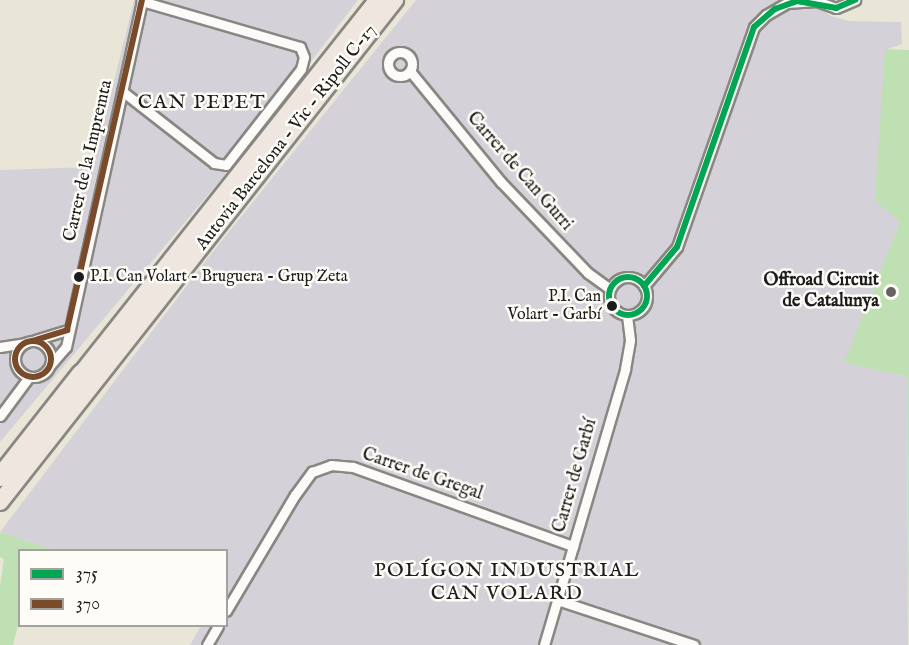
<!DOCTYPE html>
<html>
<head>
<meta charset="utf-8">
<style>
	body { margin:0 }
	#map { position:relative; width:909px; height:645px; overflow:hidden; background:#e9e6d8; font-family:"IM FELL English",serif }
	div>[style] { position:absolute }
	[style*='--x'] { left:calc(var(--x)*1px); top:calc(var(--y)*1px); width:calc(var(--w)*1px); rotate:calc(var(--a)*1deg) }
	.industrial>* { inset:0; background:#d5d1d9 }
	.green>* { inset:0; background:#bee0b2 }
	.roads { filter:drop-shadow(2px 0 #898781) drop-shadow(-2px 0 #898781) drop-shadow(0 2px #898781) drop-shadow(0 -2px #898781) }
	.minor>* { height:9px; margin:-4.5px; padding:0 4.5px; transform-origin:4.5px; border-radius:4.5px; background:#fcfbf9 }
	.minor>.ring { margin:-4.5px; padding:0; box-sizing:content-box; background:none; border:9px solid #fcfbf9; border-radius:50% }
	.trunk>* { height:16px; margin:-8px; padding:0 8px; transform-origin:8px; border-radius:8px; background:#efe6df }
	.motorway>* { height:18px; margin:-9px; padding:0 9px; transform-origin:9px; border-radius:9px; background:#efe6df }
	.bus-1>* { height:6px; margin:-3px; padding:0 3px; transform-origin:3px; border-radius:3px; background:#00a651 }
	.bus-1>.ring { margin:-3px; padding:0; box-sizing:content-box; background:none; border:6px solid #00a651; border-radius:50% }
	.bus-2>* { height:6px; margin:-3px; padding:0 3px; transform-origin:3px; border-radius:3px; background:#7a4b2a }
	.bus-2>.ring { margin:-3px; padding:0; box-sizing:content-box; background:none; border:6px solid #7a4b2a; border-radius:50% }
	.dots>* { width:16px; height:16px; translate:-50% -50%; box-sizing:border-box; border:3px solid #fdfcf7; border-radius:50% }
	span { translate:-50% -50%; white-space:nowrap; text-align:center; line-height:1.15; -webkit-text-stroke:5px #fdfcf7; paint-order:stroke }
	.bus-label { font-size:16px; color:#1c1c1c }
	.left { translate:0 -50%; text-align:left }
	.right { translate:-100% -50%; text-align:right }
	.street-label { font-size:18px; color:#1c1c1c }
	.poi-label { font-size:18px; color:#1c1c1c; font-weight:700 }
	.neighbourhood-label { font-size:20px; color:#1c1c1c; letter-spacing:1.5px }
	.legend { position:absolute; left:18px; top:549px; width:210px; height:78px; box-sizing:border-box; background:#fdfcf7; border:2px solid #a3a29f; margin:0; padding:8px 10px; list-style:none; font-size:18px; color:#1c1c1c }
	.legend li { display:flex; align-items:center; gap:12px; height:30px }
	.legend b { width:30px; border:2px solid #a3a29f }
</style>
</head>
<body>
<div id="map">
	<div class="industrial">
		<i style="clip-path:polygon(134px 0,358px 0,223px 177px,0 442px,0 170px,93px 167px)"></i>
		<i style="clip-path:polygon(416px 0,807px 0,831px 16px,849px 21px,901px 22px,902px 44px,885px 50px,900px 222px,845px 363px,907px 376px,908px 645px,190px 645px,201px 626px,226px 626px,226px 550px,53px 550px,0 532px,207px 259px)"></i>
	</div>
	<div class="green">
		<i style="clip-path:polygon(885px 49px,909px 50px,909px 645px,907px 376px,844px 363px,900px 222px,875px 200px)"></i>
		<i style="clip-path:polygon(0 532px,53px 550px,20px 550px,19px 622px,13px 645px,0 645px,0 586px,4px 559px,0 557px)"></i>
	</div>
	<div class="roads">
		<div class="minor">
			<i style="--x:814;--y:0;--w:23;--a:20"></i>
			<i style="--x:836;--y:8;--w:21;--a:-23"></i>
			<i class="ring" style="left:388px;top:52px;width:15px;height:15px"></i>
			<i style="--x:410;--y:71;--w:144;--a:50.7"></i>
			<i style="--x:501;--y:182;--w:126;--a:46.3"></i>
			<i style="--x:588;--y:273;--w:27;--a:36"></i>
			<i style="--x:122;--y:91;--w:117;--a:38"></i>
			<i style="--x:214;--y:163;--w:12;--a:9"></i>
			<i style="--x:226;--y:165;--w:122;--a:-52"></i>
			<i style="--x:301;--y:69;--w:12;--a:-76"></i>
			<i style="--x:304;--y:57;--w:11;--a:-112"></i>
			<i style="--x:300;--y:47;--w:165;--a:-163.8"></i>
			<i class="ring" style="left:609px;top:277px;width:29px;height:29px"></i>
			<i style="--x:644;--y:286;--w:51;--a:-49.8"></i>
			<i style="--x:677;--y:247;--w:233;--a:-70.7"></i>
			<i style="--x:754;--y:27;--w:17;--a:-45"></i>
			<i style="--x:766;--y:15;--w:24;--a:-30"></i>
			<i style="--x:787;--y:3;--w:29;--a:-4"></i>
			<i style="--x:35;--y:340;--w:34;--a:-17"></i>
			<i class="ring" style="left:15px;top:341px;width:27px;height:27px"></i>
			<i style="--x:0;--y:347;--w:25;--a:-9"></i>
			<i style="--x:51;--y:364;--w:23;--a:-49"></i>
			<i style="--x:66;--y:347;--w:355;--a:-77.6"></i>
			<i style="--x:0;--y:416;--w:49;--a:-53.4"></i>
			<i style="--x:557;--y:600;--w:144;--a:18.2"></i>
			<i style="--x:226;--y:611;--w:135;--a:-59.3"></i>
			<i style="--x:295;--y:495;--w:29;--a:-54"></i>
			<i style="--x:312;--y:472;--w:20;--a:-20"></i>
			<i style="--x:331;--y:465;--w:22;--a:5"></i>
			<i style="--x:353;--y:467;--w:234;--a:19.8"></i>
			<i style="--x:207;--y:645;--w:22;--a:-60"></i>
			<i style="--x:544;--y:645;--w:288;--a:-73.6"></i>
			<i style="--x:625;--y:369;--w:29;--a:-80"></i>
			<i style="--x:630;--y:340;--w:25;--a:-97"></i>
		</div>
		<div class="trunk">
			<i style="--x:81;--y:374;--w:477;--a:-51.6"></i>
			<i style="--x:0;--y:502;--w:639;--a:-51.8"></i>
		</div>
		<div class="motorway">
			<i style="--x:0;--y:477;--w:131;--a:-51.8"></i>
		</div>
	</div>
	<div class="bus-1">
		<i class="ring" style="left:609px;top:277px;width:32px;height:32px"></i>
		<i style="--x:644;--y:286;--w:51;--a:-49.8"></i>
		<i style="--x:677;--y:247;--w:233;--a:-70.7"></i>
		<i style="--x:754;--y:27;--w:28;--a:-41"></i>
		<i style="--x:775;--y:9;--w:23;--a:-20"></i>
		<i style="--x:797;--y:1;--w:40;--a:10"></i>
		<i style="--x:836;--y:8;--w:21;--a:-23"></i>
	</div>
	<div class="bus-2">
		<i class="ring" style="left:15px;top:341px;width:30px;height:30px"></i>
		<i style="--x:32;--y:341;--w:37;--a:-17"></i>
		<i style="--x:67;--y:330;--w:338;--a:-77.2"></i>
	</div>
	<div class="dots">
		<i style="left:79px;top:277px;background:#1c1c1c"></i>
		<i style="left:891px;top:292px;background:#64635e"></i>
		<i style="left:612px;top:306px;background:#1c1c1c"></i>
	</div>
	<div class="bus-label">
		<span class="left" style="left:90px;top:277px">P.I. Can Volart - Bruguera - Grup Zeta</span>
		<span class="right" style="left:601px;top:306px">P.I. Can<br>Volart - Garbí</span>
	</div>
	<div class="street-label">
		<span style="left:287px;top:138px;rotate:-52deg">Autovia Barcelona - Vic - Ripoll C-17</span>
		<span style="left:89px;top:161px;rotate:-77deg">Carrer de la Impremta</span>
		<span style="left:519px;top:172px;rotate:49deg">Carrer de Can Gurri</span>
		<span style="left:422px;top:475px;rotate:19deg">Carrer de Gregal</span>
		<span style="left:576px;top:476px;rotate:-74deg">Carrer de Garbí</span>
	</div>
	<div class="poi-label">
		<span class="right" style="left:879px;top:292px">Offroad Circuit<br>de Catalunya</span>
	</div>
	<div class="neighbourhood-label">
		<span style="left:202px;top:102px">CAN PEPET</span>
		<span style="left:507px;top:582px">POLÍGON INDUSTRIAL<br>CAN VOLARD</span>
	</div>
	<ul class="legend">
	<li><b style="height:8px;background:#00a651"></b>375</li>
	<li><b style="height:8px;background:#7a4b2a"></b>370</li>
	</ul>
</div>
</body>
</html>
